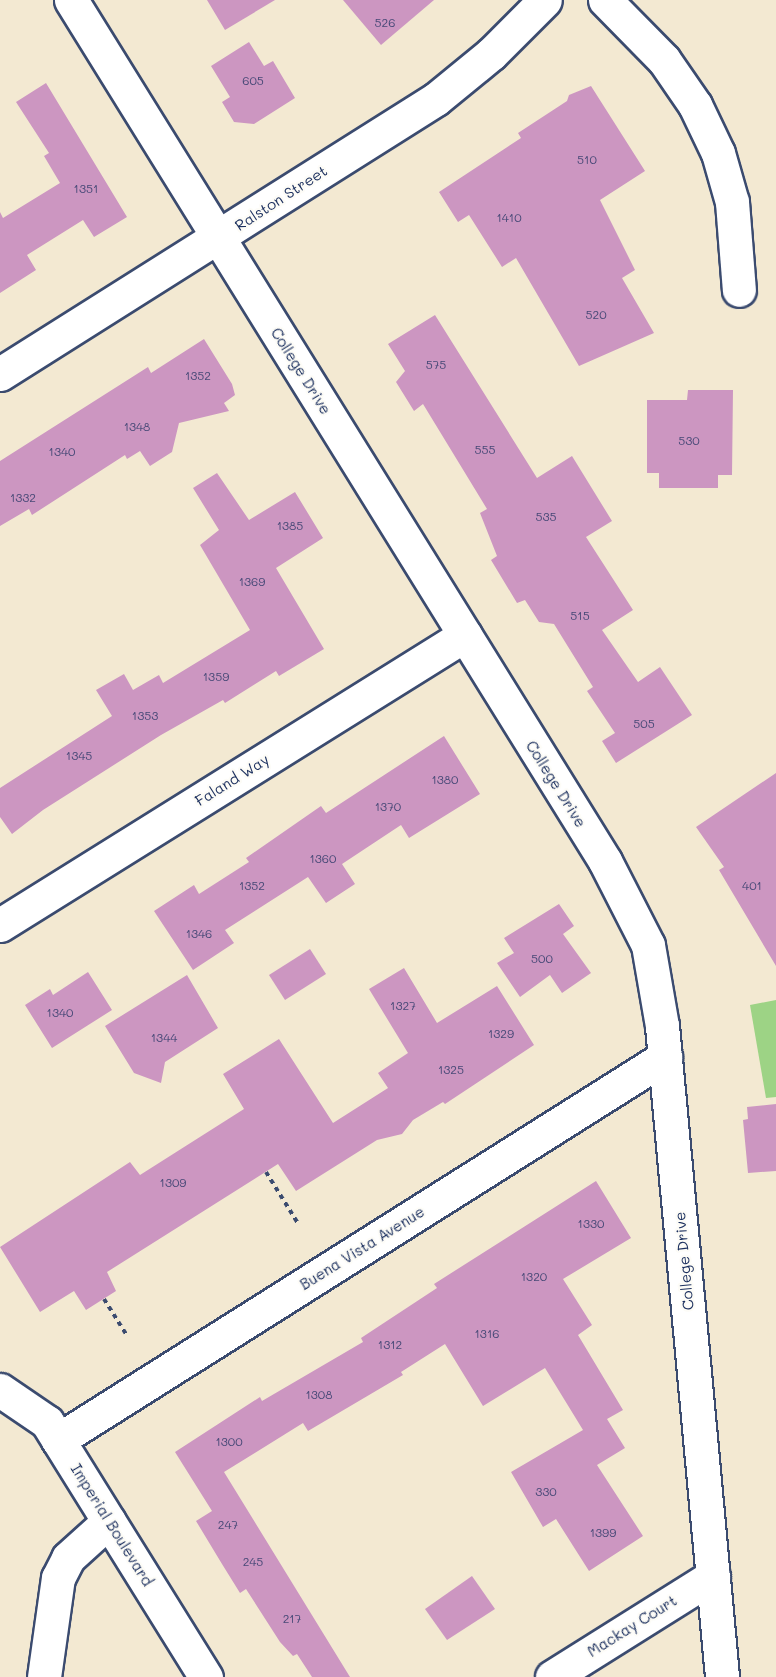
<!DOCTYPE html>
<html>
<head>
<meta charset="utf-8">
<style>
	body { margin:0 }
	#map { position:relative; width:776px; height:1677px; overflow:hidden; background:#f3e9d2; font-family:Mali,sans-serif }
	div>[style] { position:absolute }
	[style*='--x'] { left:calc(var(--x)*1px); top:calc(var(--y)*1px); width:calc(var(--w)*1px); rotate:calc(var(--a)*1deg) }
	.green>* { inset:0; background:#9dd385 }
	.building>* { inset:0; background:#cc96c1 }
	.path>* { height:4px; margin-top:-2px; transform-origin:0; background:repeating-linear-gradient(90deg,#3b4b6f 0 4.5px,transparent 0 9px) }
	.roads { filter:drop-shadow(2px 0 #3b4b6f) drop-shadow(-2px 0 #3b4b6f) drop-shadow(0 2px #3b4b6f) drop-shadow(0 -2px #3b4b6f) }
	.street>* { height:33px; margin:-16.5px; padding:0 16.5px; transform-origin:16.5px; border-radius:16.5px; background:#fff }
	span { translate:-50% -50%; white-space:nowrap; text-align:center; line-height:1.15; -webkit-text-stroke:4.5px #fdfcf7; paint-order:stroke }
	.number-label { font-size:12px; color:#474977 }
	.number-label span { -webkit-text-stroke-width:0 }
	.street-label { font-size:15px; color:#1b2f5e }
</style>
</head>
<body>
<div id="map">
	<div class="green">
		<i style="clip-path:polygon(776px 1000px,776px 1097px,766px 1098px,750px 1005px)"></i>
	</div>
	<div class="building">
		<i style="clip-path:polygon(207px 0,275px 0,225px 30px)"></i>
		<i style="clip-path:polygon(343px 0,434px 0,381px 45px)"></i>
		<i style="clip-path:polygon(249px 42px,264px 66px,273px 61px,295px 98px,254px 124px,234px 122px,222px 102px,230px 97px,211px 66px)"></i>
		<i style="clip-path:polygon(46px 83px,127px 217px,94px 237px,83px 220px,27px 255px,36px 270px,0 293px,0 212px,3px 218px,60px 183px,44px 156px,49px 153px,16px 102px)"></i>
		<i style="clip-path:polygon(591px 86px,645px 171px,600px 200px,635px 270px,622px 278px,654px 333px,579px 366px,516px 258px,502px 267px,469px 215px,458px 222px,439px 192px,521px 138px,518px 133px,567px 101px,569px 95px)"></i>
		<i style="clip-path:polygon(435px 315px,537px 478px,572px 456px,612px 521px,586px 537px,633px 610px,602px 630px,638px 682px,660px 667px,692px 715px,616px 763px,602px 741px,615px 733px,587px 691px,593px 687px,554px 624px,539px 622px,525px 600px,517px 603px,491px 560px,497px 556px,480px 513px,487px 509px,423px 404px,414px 411px,396px 382px,405px 371px,388px 344px)"></i>
		<i style="clip-path:polygon(204px 339px,232px 384px,235px 395px,224px 403px,229px 411px,179px 423px,172px 452px,150px 466px,140px 451px,127px 459px,125px 455px,32px 515px,29px 509px,0 526px,0 461px,148px 367px,151px 373px)"></i>
		<i style="clip-path:polygon(688px 390px,733px 390px,732px 475px,718px 475px,718px 488px,659px 488px,659px 473px,647px 473px,647px 400px,687px 400px)"></i>
		<i style="clip-path:polygon(217px 473px,249px 520px,295px 492px,323px 538px,276px 568px,324px 649px,279px 676px,276px 671px,225px 703px,223px 700px,161px 735px,43px 810px,12px 834px,0 817px,0 788px,112px 716px,96px 690px,124px 674px,133px 690px,159px 675px,163px 683px,250px 630px,200px 545px,219px 530px,193px 488px)"></i>
		<i style="clip-path:polygon(444px 736px,480px 794px,409px 838px,401px 825px,342px 864px,355px 884px,326px 903px,308px 877px,225px 930px,234px 943px,193px 970px,154px 911px,194px 885px,199px 894px,249px 862px,246px 858px,321px 806px,326px 813px)"></i>
		<i style="clip-path:polygon(776px 773px,776px 966px,719px 870px,724px 867px,696px 827px)"></i>
		<i style="clip-path:polygon(559px 904px,574px 926px,563px 934px,591px 973px,562px 993px,550px 975px,520px 997px,497px 963px,514px 953px,504px 938px)"></i>
		<i style="clip-path:polygon(310px 949px,326px 974px,285px 1000px,269px 975px)"></i>
		<i style="clip-path:polygon(404px 968px,437px 1023px,497px 986px,534px 1045px,445px 1104px,443px 1102px,413px 1120px,402px 1134px,377px 1140px,296px 1191px,278px 1164px,107px 1272px,116px 1291px,86px 1310px,74px 1291px,40px 1312px,0 1247px,130px 1162px,140px 1175px,244px 1109px,223px 1074px,279px 1039px,333px 1123px,388px 1088px,378px 1073px,408px 1053px,369px 989px)"></i>
		<i style="clip-path:polygon(88px 972px,112px 1010px,52px 1048px,25px 1005px,50px 989px,53px 995px)"></i>
		<i style="clip-path:polygon(187px 975px,218px 1028px,165px 1062px,161px 1083px,134px 1073px,105px 1026px)"></i>
		<i style="clip-path:polygon(776px 1104px,776px 1171px,748px 1173px,743px 1120px,748px 1119px,747px 1107px)"></i>
		<i style="clip-path:polygon(596px 1181px,631px 1238px,563px 1279px,592px 1325px,578px 1335px,623px 1410px,607px 1419px,625px 1448px,597px 1465px,643px 1536px,589px 1571px,556px 1519px,543px 1527px,511px 1472px,583px 1430px,545px 1368px,483px 1406px,445px 1344px,401px 1372px,403px 1375px,308px 1431px,303px 1423px,224px 1472px,350px 1677px,312px 1677px,297px 1654px,293px 1656px,280px 1642px,246px 1589px,240px 1593px,222px 1564px,196px 1521px,212px 1511px,175px 1452px,260px 1397px,262px 1401px,363px 1342px,361px 1338px,437px 1288px,434px 1284px)"></i>
		<i style="clip-path:polygon(472px 1576px,495px 1609px,447px 1640px,425px 1609px)"></i>
	</div>
	<div class="path">
		<i style="--x:266;--y:1172;--w:62;--a:58.1"></i>
		<i style="--x:104;--y:1299;--w:41;--a:57.8"></i>
	</div>
	<div class="roads">
		<div class="street">
			<i style="--x:71;--y:0;--w:1013;--a:58.19"></i>
			<i style="--x:605;--y:861;--w:94;--a:62.9"></i>
			<i style="--x:648;--y:945;--w:82;--a:80.2"></i>
			<i style="--x:662;--y:1026;--w:654;--a:84.73"></i>
			<i style="--x:605;--y:0;--w:84;--a:45.5"></i>
			<i style="--x:664;--y:60;--w:55;--a:55.4"></i>
			<i style="--x:695;--y:105;--w:53;--a:64.4"></i>
			<i style="--x:718;--y:153;--w:51;--a:74.1"></i>
			<i style="--x:732;--y:202;--w:88;--a:85.5"></i>
			<i style="--x:0;--y:374;--w:515;--a:-32.24"></i>
			<i style="--x:436;--y:99;--w:71;--a:-39.3"></i>
			<i style="--x:491;--y:54;--w:76;--a:-45"></i>
			<i style="--x:0;--y:925;--w:548;--a:-31.95"></i>
			<i style="--x:0;--y:1390;--w:57;--a:34.2"></i>
			<i style="--x:47;--y:1422;--w:301;--a:58.1"></i>
			<i style="--x:58;--y:1440;--w:718;--a:-32.25"></i>
			<i style="--x:44;--y:1677;--w:100;--a:-82"></i>
			<i style="--x:58;--y:1578;--w:22;--a:-63"></i>
			<i style="--x:68;--y:1558;--w:55;--a:-42.1"></i>
			<i style="--x:552;--y:1677;--w:190;--a:-32.1"></i>
		</div>
	</div>
	<div class="number-label">
		<span style="left:385px;top:23px">526</span>
		<span style="left:253px;top:81px">605</span>
		<span style="left:587px;top:160px">510</span>
		<span style="left:86px;top:189px">1351</span>
		<span style="left:509px;top:218px">1410</span>
		<span style="left:596px;top:315px">520</span>
		<span style="left:436px;top:365px">575</span>
		<span style="left:198px;top:376px">1352</span>
		<span style="left:137px;top:427px">1348</span>
		<span style="left:689px;top:441px">530</span>
		<span style="left:485px;top:450px">555</span>
		<span style="left:62px;top:452px">1340</span>
		<span style="left:23px;top:498px">1332</span>
		<span style="left:546px;top:517px">535</span>
		<span style="left:290px;top:526px">1385</span>
		<span style="left:252px;top:582px">1369</span>
		<span style="left:580px;top:616px">515</span>
		<span style="left:216px;top:677px">1359</span>
		<span style="left:145px;top:716px">1353</span>
		<span style="left:644px;top:724px">505</span>
		<span style="left:79px;top:756px">1345</span>
		<span style="left:445px;top:780px">1380</span>
		<span style="left:388px;top:807px">1370</span>
		<span style="left:323px;top:859px">1360</span>
		<span style="left:252px;top:886px">1352</span>
		<span style="left:752px;top:886px">401</span>
		<span style="left:199px;top:934px">1346</span>
		<span style="left:542px;top:959px">500</span>
		<span style="left:403px;top:1006px">1327</span>
		<span style="left:60px;top:1013px">1340</span>
		<span style="left:501px;top:1034px">1329</span>
		<span style="left:164px;top:1038px">1344</span>
		<span style="left:451px;top:1070px">1325</span>
		<span style="left:173px;top:1183px">1309</span>
		<span style="left:591px;top:1224px">1330</span>
		<span style="left:534px;top:1277px">1320</span>
		<span style="left:487px;top:1334px">1316</span>
		<span style="left:390px;top:1345px">1312</span>
		<span style="left:319px;top:1395px">1308</span>
		<span style="left:229px;top:1442px">1300</span>
		<span style="left:546px;top:1492px">330</span>
		<span style="left:228px;top:1525px">247</span>
		<span style="left:603px;top:1533px">1399</span>
		<span style="left:253px;top:1562px">245</span>
		<span style="left:292px;top:1619px">217</span>
	</div>
	<div class="street-label">
		<span style="left:281px;top:198px;rotate:-33deg">Ralston Street</span>
		<span style="left:301px;top:371px;rotate:58deg">College Drive</span>
		<span style="left:232px;top:780px;rotate:-32deg">Faland Way</span>
		<span style="left:556px;top:784px;rotate:58deg">College Drive</span>
		<span style="left:362px;top:1248px;rotate:-32deg">Buena Vista Avenue</span>
		<span style="left:684px;top:1261px;rotate:-95deg">College Drive</span>
		<span style="left:112px;top:1525px;rotate:58deg">Imperial Boulevard</span>
		<span style="left:632px;top:1626px;rotate:-32deg">Mackay Court</span>
	</div>
</div>
</body>
</html>
